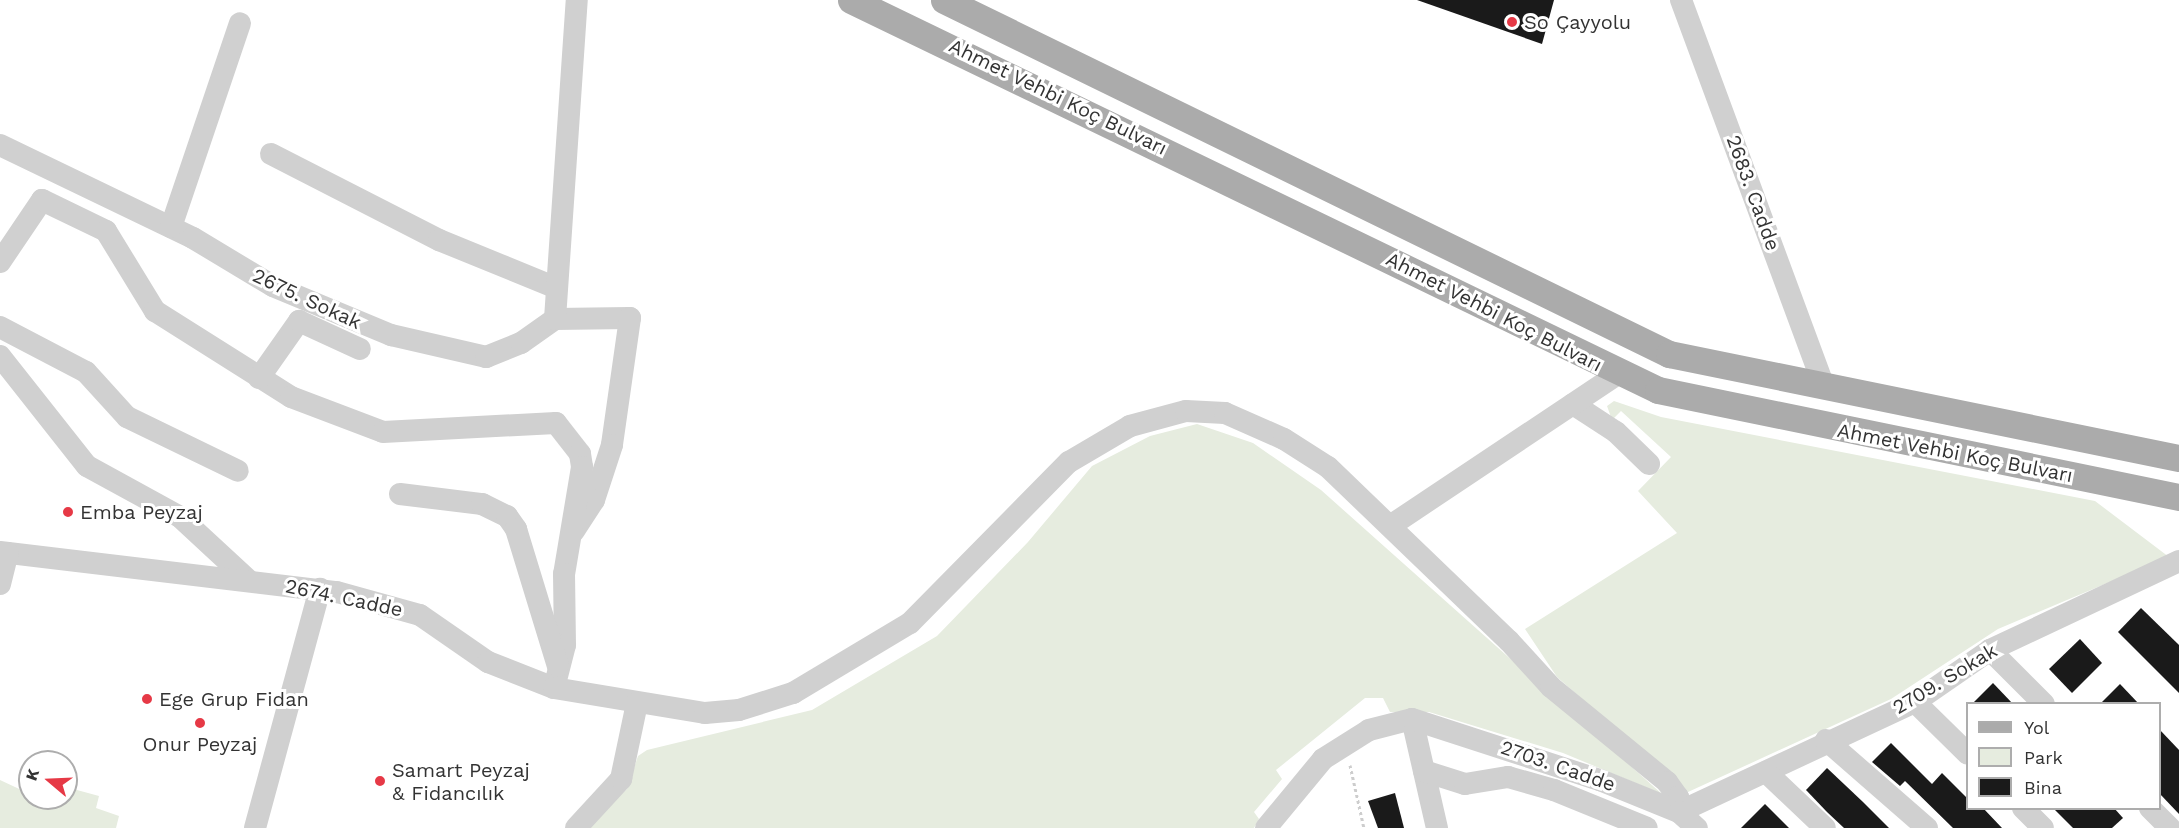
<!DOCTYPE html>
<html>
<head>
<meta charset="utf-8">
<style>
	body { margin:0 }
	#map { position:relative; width:2179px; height:828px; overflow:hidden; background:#fff; font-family:"Work Sans",sans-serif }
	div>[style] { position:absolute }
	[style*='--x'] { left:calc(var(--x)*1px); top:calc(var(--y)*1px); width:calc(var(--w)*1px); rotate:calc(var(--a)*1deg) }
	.green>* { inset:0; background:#e6ecdf }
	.building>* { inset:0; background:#1a1a1a }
	.path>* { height:3px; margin-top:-1.5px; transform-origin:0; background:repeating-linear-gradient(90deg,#cdcdcd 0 3px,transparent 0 6px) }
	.minor>* { height:22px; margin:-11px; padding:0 11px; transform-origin:11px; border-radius:11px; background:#d0d0d0 }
	.major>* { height:27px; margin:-13.5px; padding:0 13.5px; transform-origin:13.5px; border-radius:13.5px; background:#ababab }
	.dots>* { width:16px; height:16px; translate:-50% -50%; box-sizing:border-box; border:3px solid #fff; border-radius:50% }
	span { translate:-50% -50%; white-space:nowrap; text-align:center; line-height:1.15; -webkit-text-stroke:6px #fff; paint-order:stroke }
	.poi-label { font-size:20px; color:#333 }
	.left { translate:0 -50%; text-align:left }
	.street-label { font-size:20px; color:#333 }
	.legend { position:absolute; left:1966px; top:702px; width:195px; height:108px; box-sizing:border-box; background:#fff; border:2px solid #adadad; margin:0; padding:8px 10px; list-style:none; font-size:18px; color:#333 }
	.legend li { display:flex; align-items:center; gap:12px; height:30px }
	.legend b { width:30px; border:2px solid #adadad }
	.north { position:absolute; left:18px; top:750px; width:60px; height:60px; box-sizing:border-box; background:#fff; border:2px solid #adadad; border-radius:50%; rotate:289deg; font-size:16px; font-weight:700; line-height:24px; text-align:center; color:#333 }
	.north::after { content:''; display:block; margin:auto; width:21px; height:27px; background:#e63946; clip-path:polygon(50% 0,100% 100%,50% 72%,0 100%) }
</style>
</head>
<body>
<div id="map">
	<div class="green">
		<i style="clip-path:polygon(1614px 401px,1661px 417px,2095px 501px,2169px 557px,1998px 629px,1891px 699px,1688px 792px,1557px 677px,1525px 629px,1677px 533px,1638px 491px,1671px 457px,1621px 411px,1612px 420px,1607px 406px)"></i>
		<i style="clip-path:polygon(1197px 424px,1253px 443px,1321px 490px,1662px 794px,1563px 753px,1429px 712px,1390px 712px,1383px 698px,1365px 698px,1276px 770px,1282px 779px,1254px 812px,1259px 819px,1254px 828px,584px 828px,627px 789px,638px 756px,647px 750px,812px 710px,937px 636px,1028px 542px,1092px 466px,1150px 436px)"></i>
		<i style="clip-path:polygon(0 780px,30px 794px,30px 798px,66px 798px,66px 787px,99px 796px,96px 808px,119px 816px,116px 828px,0 828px)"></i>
	</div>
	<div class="building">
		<i style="clip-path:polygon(1417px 0,1554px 0,1542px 44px)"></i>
		<i style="clip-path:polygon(2141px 608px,2179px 645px,2179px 693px,2118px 632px)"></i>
		<i style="clip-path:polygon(2080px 639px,2102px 663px,2072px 693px,2049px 669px)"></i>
		<i style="clip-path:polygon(1993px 683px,2013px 704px,1972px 704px)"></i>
		<i style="clip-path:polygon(2120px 684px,2139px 704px,2100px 704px)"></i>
		<i style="clip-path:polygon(2160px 730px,2179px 750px,2179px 814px,2160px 794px)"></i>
		<i style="clip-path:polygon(1891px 743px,1932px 784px,1942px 773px,1968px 799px,1968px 808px,1983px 808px,2002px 828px,1953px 828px,1905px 781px,1900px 786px,1872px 762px)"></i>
		<i style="clip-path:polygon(1827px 768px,1863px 802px,1889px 828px,1844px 828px,1827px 812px,1806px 790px)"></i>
		<i style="clip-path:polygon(1395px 793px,1404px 828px,1378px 828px,1368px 801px)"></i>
		<i style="clip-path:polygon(1765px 804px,1789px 828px,1741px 828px)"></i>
		<i style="clip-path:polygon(2053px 808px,2114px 808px,2123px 818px,2112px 828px,2073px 828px)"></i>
	</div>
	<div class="path">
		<i style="--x:1350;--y:765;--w:65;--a:77.5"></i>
	</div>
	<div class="minor">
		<i style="--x:1681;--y:0;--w:413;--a:69.7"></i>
		<i style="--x:0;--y:145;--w:214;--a:25.7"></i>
		<i style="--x:193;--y:238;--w:93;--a:31"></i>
		<i style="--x:273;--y:286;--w:128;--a:22.6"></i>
		<i style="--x:391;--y:335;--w:98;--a:13"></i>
		<i style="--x:486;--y:357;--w:38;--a:-22"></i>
		<i style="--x:521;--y:343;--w:42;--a:-35.2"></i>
		<i style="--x:555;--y:319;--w:75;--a:-0.8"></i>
		<i style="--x:630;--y:318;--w:128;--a:98.1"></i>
		<i style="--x:612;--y:445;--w:58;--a:108.1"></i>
		<i style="--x:594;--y:500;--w:37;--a:123"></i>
		<i style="--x:271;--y:154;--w:189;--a:27.1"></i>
		<i style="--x:439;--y:240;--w:124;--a:22.2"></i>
		<i style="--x:171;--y:227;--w:215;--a:-71.3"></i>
		<i style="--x:0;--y:262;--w:75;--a:-55.9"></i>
		<i style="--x:42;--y:200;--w:71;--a:25.8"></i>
		<i style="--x:106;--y:231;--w:94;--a:58.5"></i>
		<i style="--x:155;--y:311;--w:161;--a:32.3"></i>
		<i style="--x:291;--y:397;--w:98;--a:20.8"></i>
		<i style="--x:383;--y:432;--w:173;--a:-3"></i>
		<i style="--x:556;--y:423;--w:39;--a:52"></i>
		<i style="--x:580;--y:454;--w:13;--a:81"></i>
		<i style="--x:582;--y:467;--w:109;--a:99.5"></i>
		<i style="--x:564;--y:574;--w:71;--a:89.2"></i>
		<i style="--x:565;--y:645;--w:44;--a:104.3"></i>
		<i style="--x:555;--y:319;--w:320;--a:-86.1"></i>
		<i style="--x:0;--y:327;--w:97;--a:27.6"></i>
		<i style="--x:86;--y:372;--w:61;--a:47.7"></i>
		<i style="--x:127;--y:417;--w:123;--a:25.9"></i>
		<i style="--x:0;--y:356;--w:140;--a:51.7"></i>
		<i style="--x:87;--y:466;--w:106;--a:28.7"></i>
		<i style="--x:180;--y:517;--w:93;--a:42.8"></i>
		<i style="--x:259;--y:378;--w:70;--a:-54.9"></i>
		<i style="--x:299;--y:321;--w:67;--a:24.7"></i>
		<i style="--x:1573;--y:404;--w:51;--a:33.1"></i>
		<i style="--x:1616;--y:432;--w:46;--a:44.1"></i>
		<i style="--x:400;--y:494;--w:83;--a:7"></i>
		<i style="--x:482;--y:504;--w:28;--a:26"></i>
		<i style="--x:507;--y:516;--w:16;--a:55"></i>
		<i style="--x:516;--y:529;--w:143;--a:73"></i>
		<i style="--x:1390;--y:526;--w:274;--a:-33.7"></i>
		<i style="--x:0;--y:552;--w:339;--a:6.8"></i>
		<i style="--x:337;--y:592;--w:86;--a:15.5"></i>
		<i style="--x:420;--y:615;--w:83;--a:34.7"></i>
		<i style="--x:488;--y:662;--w:71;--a:21.5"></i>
		<i style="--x:554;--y:688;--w:153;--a:9.4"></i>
		<i style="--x:705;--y:713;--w:34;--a:-5"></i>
		<i style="--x:739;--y:710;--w:57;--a:-17.5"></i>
		<i style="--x:793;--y:693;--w:136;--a:-30.9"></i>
		<i style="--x:910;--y:623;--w:226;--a:-45.4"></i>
		<i style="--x:1069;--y:462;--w:71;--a:-30.5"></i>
		<i style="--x:1130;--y:426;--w:58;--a:-15"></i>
		<i style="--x:1186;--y:411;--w:39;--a:3"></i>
		<i style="--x:1225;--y:413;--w:64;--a:23.8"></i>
		<i style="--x:1284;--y:439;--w:52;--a:32.5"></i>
		<i style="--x:1328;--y:467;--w:251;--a:43.9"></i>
		<i style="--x:1509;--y:641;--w:62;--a:47.6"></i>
		<i style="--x:1551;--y:687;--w:150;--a:39.3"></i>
		<i style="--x:1667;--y:782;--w:19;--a:54"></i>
		<i style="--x:1678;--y:797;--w:15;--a:86"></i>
		<i style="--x:1679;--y:812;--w:260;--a:-25"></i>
		<i style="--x:1915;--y:702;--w:91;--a:-34.7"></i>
		<i style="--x:1990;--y:650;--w:209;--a:-25.2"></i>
		<i style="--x:0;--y:584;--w:32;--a:-76"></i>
		<i style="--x:1990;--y:650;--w:76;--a:45"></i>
		<i style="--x:1915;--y:702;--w:74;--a:44.5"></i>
		<i style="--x:1412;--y:719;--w:112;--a:77.1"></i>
		<i style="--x:1826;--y:740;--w:134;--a:41.1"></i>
		<i style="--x:1424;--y:771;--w:43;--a:17.6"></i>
		<i style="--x:1465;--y:784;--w:44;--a:-9.2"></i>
		<i style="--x:1508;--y:777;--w:48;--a:15.8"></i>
		<i style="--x:1554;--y:790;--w:100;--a:22.2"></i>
		<i style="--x:1766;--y:772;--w:81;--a:43.5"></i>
		<i style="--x:2023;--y:808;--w:28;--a:45"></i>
		<i style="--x:2150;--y:808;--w:28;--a:45"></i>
		<i style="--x:255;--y:828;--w:248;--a:-74.8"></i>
		<i style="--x:576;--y:828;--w:67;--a:-47.4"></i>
		<i style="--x:621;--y:779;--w:78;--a:-78.1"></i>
		<i style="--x:1266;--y:828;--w:89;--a:-50.4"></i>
		<i style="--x:1323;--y:759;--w:54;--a:-32.2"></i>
		<i style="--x:1369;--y:730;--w:44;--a:-14.3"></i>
		<i style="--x:1412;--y:719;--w:198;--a:18"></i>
		<i style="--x:1600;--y:780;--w:85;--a:22.1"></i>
		<i style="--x:1679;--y:812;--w:24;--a:42"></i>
	</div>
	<div class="major">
		<i style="--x:851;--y:0;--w:896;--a:25.79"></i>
		<i style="--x:1658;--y:390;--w:532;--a:11.61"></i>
		<i style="--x:944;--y:0;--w:807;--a:26.03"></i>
		<i style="--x:1669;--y:354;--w:520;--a:11.53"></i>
	</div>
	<div class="dots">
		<i style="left:1512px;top:22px;background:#e63946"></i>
		<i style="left:68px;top:512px;background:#e63946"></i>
		<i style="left:147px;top:699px;background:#e63946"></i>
		<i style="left:200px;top:723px;background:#e63946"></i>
		<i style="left:380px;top:781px;background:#e63946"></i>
	</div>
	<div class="poi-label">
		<span class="left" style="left:1524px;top:22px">So Çayyolu</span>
		<span class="left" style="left:80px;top:512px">Emba Peyzaj</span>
		<span class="left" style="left:159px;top:699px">Ege Grup Fidan</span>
		<span style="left:200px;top:744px">Onur Peyzaj</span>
		<span class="left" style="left:392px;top:782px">Samart Peyzaj<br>&amp; Fidancılık</span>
	</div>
	<div class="street-label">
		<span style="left:1058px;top:97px;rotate:26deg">Ahmet Vehbi Koç Bulvarı</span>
		<span style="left:1753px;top:193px;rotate:70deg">2683. Cadde</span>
		<span style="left:307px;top:299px;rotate:25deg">2675. Sokak</span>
		<span style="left:1494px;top:312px;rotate:27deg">Ahmet Vehbi Koç Bulvarı</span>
		<span style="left:1955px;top:453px;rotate:11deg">Ahmet Vehbi Koç Bulvarı</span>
		<span style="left:344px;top:598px;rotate:12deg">2674. Cadde</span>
		<span style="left:1945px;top:679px;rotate:-31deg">2709. Sokak</span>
		<span style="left:1558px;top:766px;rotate:19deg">2703. Cadde</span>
	</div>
	<ul class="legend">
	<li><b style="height:8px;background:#ababab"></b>Yol</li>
	<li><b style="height:16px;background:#e6ecdf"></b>Park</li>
	<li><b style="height:16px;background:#1a1a1a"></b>Bina</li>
	</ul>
	<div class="north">K</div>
</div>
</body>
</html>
